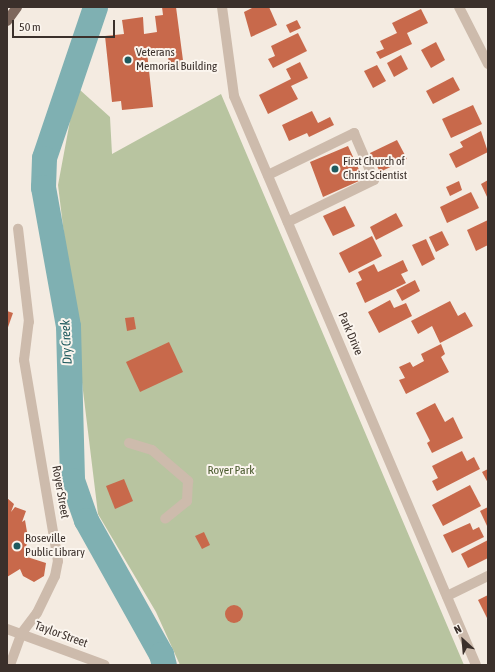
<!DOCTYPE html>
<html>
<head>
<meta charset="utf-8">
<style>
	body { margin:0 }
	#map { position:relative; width:495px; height:672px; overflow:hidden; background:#f4ebe1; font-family:"Asap Condensed",sans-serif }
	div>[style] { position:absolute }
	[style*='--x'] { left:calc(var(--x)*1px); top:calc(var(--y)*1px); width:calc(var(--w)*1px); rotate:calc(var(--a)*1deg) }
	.green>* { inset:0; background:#b8c4a0 }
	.river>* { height:25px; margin:-12.5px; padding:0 12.5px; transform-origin:12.5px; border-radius:12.5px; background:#7fb0b2 }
	.building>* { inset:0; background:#c8694b }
	.round { border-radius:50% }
	.minor>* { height:10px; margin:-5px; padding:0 5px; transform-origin:5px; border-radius:5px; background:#cdbbac }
	.major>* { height:10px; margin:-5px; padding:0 5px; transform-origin:5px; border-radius:5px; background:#7d675c }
	.dots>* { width:11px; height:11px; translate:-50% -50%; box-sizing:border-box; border:2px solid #fbf5ee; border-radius:50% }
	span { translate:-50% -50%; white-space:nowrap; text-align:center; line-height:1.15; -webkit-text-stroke:4px #fbf5ee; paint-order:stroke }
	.poi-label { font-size:12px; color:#3b302b }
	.left { translate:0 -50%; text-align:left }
	.street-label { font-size:12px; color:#3b302b }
	.park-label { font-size:12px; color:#4a5a2e }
	.water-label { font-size:13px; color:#1f5a5e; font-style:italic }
	.frame { position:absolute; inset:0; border:8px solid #3b302b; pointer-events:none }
	.north { position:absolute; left:443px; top:620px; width:40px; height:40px; -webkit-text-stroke:3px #fbf5ee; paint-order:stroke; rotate:334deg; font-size:11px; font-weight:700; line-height:16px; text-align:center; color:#3b302b }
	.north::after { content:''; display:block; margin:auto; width:14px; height:18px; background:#3b302b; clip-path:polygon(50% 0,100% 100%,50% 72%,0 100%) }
	.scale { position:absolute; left:12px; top:20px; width:103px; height:18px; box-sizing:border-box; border:2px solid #3b302b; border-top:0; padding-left:5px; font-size:12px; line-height:14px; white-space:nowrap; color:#3b302b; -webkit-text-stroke:3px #fbf5ee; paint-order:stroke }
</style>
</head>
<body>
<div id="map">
	<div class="green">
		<i style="clip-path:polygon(80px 90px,110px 117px,112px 154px,221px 94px,464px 665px,180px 665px,156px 612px,98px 514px,58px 185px,75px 94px)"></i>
	</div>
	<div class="river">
		<i style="--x:95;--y:7;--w:159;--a:108.7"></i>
		<i style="--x:44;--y:158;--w:29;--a:92"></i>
		<i style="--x:43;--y:187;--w:141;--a:79.8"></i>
		<i style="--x:68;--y:326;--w:154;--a:88.5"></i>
		<i style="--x:72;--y:480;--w:42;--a:70.7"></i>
		<i style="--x:86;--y:520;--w:154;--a:60.8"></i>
		<i style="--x:161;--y:654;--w:11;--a:75"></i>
	</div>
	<div class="building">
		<i style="clip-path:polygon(162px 7px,176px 7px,184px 68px,170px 70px,167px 50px,147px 52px,153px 107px,122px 110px,121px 101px,112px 102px,105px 36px,124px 34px,122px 20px,143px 17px,144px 34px,157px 32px,155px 16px,163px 15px)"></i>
		<i style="clip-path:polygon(254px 7px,269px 7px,277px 25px,251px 37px,244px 12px)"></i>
		<i style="clip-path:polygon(421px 9px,428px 23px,407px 33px,412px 44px,380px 59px,376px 52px,384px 49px,380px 41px,397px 33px,392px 23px)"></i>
		<i style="clip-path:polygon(297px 20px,301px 28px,290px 33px,286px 25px)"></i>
		<i style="clip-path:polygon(298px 33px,307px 51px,273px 68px,268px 59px,275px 56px,271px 46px)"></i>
		<i style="clip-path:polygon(436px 42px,445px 60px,431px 68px,421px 50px)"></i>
		<i style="clip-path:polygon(401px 55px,408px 69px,394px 77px,387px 63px)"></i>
		<i style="clip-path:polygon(300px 62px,308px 78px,291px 86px,298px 99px,268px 114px,259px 95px,291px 79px,286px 69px)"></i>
		<i style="clip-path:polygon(377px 65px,386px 81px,373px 88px,364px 71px)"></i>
		<i style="clip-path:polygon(453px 77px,460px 90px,433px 104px,426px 91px)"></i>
		<i style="clip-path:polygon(473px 105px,482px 124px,451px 138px,442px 119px)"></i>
		<i style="clip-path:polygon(312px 111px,318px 123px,330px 117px,334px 125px,309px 137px,307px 133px,289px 141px,282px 125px)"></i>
		<i style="clip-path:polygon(481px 131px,488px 152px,456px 168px,449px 154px,463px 147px,460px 142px)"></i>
		<i style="clip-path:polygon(397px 140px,407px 159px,380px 172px,370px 153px)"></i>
		<i style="clip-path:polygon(348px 146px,361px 174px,357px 176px,359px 181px,323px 197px,310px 162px)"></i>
		<i style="clip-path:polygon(488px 180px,488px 199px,481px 184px)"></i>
		<i style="clip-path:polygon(459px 181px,462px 190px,450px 196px,446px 187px)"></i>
		<i style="clip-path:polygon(471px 192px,479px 208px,447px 223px,440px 207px)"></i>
		<i style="clip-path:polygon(345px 206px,355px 226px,333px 236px,323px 216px)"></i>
		<i style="clip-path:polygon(396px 213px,403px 226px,376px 240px,370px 227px)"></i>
		<i style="clip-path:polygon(488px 220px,488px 245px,476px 251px,467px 230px)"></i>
		<i style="clip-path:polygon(442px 231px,449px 245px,436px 252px,429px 237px)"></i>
		<i style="clip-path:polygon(372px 236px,382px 256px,349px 273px,339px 253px)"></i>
		<i style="clip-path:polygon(426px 239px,435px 259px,422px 266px,412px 245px)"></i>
		<i style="clip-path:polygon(403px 260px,408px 271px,401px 274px,406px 283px,365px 303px,356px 283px,362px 280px,358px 272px,374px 264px,378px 272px)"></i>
		<i style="clip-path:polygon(415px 280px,420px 291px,402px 301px,396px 290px)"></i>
		<i style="clip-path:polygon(390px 300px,394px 308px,406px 303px,412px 316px,379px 333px,368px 312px)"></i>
		<i style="clip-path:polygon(450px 301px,458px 316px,465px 312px,473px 326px,440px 343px,432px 326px,418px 334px,411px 321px)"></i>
		<i style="clip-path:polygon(7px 311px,13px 313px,7px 330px)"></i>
		<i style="clip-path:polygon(134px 317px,136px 329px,127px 331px,125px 318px)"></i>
		<i style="clip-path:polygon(169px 342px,183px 372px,140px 392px,126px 362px)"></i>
		<i style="clip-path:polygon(441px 344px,445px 354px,441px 357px,449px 372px,406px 394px,399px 380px,405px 378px,399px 367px,410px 362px,413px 367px,424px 361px,421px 354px)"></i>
		<i style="clip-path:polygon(435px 403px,445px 422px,453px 417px,463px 438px,432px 453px,427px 443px,430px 441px,416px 413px)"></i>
		<i style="clip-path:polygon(462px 451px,467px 461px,474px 457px,480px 469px,437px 491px,432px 481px,438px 478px,432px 466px)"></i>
		<i style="clip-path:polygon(488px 469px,488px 483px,482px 472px)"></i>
		<i style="clip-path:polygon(124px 479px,133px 501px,115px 509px,106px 486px)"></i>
		<i style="clip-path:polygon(470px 485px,481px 506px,443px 526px,432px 505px)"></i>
		<i style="clip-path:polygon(7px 498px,14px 504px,11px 512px,15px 507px,26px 511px,22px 522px,25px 520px,28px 538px,24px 556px,46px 563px,44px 576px,34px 582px,23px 576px,20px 569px,7px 577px)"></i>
		<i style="clip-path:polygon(488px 507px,488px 528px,480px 511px)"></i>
		<i style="clip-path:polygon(470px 523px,473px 530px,479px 527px,484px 537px,452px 553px,443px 535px)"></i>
		<i style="clip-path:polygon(204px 532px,210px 545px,202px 549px,195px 536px)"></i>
		<i style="clip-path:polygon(488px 540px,488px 558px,468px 568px,461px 554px)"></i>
		<i style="clip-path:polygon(488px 595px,488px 620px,478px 600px)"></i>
		<i class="round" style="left:225px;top:605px;width:18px;height:18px"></i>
	</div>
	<div class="minor">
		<i style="--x:222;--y:7;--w:90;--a:82.3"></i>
		<i style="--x:234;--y:96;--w:618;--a:66.96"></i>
		<i style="--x:459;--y:7;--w:64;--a:63"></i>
		<i style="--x:268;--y:175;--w:96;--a:-26"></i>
		<i style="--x:354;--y:133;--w:51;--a:66.9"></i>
		<i style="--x:374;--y:180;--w:96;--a:154"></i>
		<i style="--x:129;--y:443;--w:24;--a:17"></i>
		<i style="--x:152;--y:450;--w:48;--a:40.7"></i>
		<i style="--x:188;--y:481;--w:20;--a:93"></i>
		<i style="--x:187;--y:501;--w:28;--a:141"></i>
		<i style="--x:447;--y:596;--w:46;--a:-26"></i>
		<i style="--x:7;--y:629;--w:104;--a:20.2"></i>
		<i style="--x:10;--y:665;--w:33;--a:-70"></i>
		<i style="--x:21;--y:634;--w:26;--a:-53"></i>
		<i style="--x:37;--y:613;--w:41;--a:-64.1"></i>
		<i style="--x:55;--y:576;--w:15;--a:-79"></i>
		<i style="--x:58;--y:561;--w:204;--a:-99.6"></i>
		<i style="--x:24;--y:360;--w:38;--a:-83"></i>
		<i style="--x:29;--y:322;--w:94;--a:-96.7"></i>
	</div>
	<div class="major">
		<i style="--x:7;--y:21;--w:17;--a:-54"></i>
	</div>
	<div class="dots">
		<i style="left:128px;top:60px;background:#1f5a5e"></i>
		<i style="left:335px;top:169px;background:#1f5a5e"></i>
		<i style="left:17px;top:546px;background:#1f5a5e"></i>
	</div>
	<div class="poi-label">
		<span class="left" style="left:136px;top:60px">Veterans<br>Memorial Building</span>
		<span class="left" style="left:343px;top:169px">First Church of<br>Christ Scientist</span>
		<span class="left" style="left:25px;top:546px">Roseville<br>Public Library</span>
	</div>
	<div class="street-label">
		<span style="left:350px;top:334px;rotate:67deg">Park Drive</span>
		<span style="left:60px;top:492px;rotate:80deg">Royer Street</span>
		<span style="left:61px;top:635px;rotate:20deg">Taylor Street</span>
	</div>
	<div class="park-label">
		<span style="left:231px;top:471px">Royer Park</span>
	</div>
	<div class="water-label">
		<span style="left:67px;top:342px;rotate:-93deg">Dry Creek</span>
	</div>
	<div class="frame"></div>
	<div class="north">N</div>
	<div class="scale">50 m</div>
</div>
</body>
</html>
